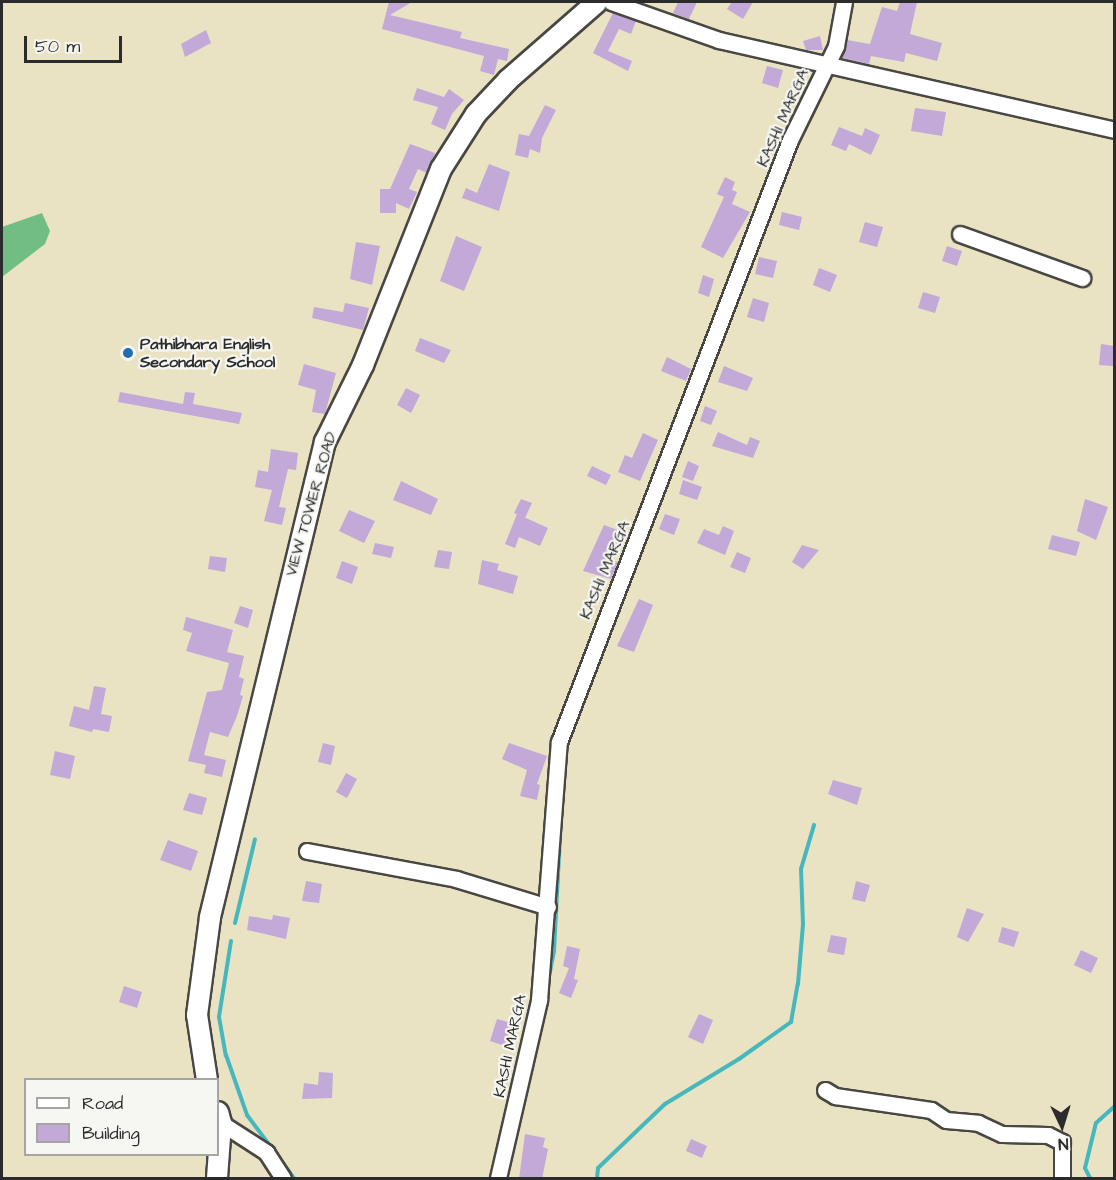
<!DOCTYPE html>
<html>
<head>
<meta charset="utf-8">
<style>
	body { margin:0 }
	#map { position:relative; width:1116px; height:1180px; overflow:hidden; background:#e9e3c4; font-family:"Architects Daughter",sans-serif }
	div>[style] { position:absolute }
	[style*='--x'] { left:calc(var(--x)*1px); top:calc(var(--y)*1px); width:calc(var(--w)*1px); rotate:calc(var(--a)*1deg) }
	.forest>* { inset:0; background:#72bd84 }
	.stream>* { height:4px; margin:-2px; padding:0 2px; transform-origin:2px; border-radius:2px; background:#47b7be }
	.building>* { inset:0; background:#c2a9d7 }
	.roads { filter:drop-shadow(2px 0 #484742) drop-shadow(-2px 0 #484742) drop-shadow(0 2px #484742) drop-shadow(0 -2px #484742) }
	.minor>* { height:15px; margin:-7.5px; padding:0 7.5px; transform-origin:7.5px; border-radius:7.5px; background:#fff }
	.tertiary>* { height:20px; margin:-10px; padding:0 10px; transform-origin:10px; border-radius:10px; background:#fff }
	.dots>* { width:16px; height:16px; translate:-50% -50%; box-sizing:border-box; border:3px solid #f6f6f2; border-radius:50% }
	span { translate:-50% -50%; white-space:nowrap; text-align:center; line-height:1.15; -webkit-text-stroke:4.5px #f6f6f2; paint-order:stroke }
	.street-label { font-size:16px; color:#2b2b2b }
	.poi-label { font-size:16px; color:#2b2b2b; font-weight:700 }
	.left { translate:0 -50%; text-align:left }
	.frame { position:absolute; inset:0; border:3px solid #2b2b2b; pointer-events:none }
	.legend { position:absolute; left:24px; top:1078px; width:195px; height:78px; box-sizing:border-box; background:#f6f6f2; border:2px solid #a5a5a2; margin:0; padding:8px 10px; list-style:none; font-size:18px; color:#2b2b2b }
	.legend li { display:flex; align-items:center; gap:12px; height:30px }
	.legend b { width:30px; border:2px solid #a5a5a2 }
	.north { position:absolute; left:1032px; top:1096px; width:60px; height:60px; -webkit-text-stroke:4px #f6f6f2; paint-order:stroke; rotate:176deg; font-size:16px; font-weight:700; line-height:24px; text-align:center; color:#2b2b2b }
	.north::after { content:''; display:block; margin:auto; width:21px; height:27px; background:#2b2b2b; clip-path:polygon(50% 0,100% 100%,50% 72%,0 100%) }
	.scale { position:absolute; left:24px; top:36px; width:98px; height:27px; box-sizing:border-box; border:3px solid #2b2b2b; border-top:0; padding-left:8px; font-size:18px; line-height:21px; white-space:nowrap; color:#2b2b2b; -webkit-text-stroke:4px #f6f6f2; paint-order:stroke }
</style>
</head>
<body>
<div id="map">
	<div class="forest">
		<i style="clip-path:polygon(42px 213px,50px 231px,45px 244px,2px 277px,2px 227px)"></i>
	</div>
	<div class="stream">
		<i style="--x:235;--y:923;--w:86;--a:-76.6"></i>
		<i style="--x:231;--y:941;--w:77;--a:99"></i>
		<i style="--x:219;--y:1017;--w:39;--a:80"></i>
		<i style="--x:226;--y:1055;--w:64;--a:70.7"></i>
		<i style="--x:247;--y:1115;--w:79;--a:53.3"></i>
		<i style="--x:547;--y:987;--w:37;--a:-79"></i>
		<i style="--x:554;--y:951;--w:153;--a:-87"></i>
		<i style="--x:597;--y:1178;--w:10;--a:-84"></i>
		<i style="--x:598;--y:1168;--w:93;--a:-43.7"></i>
		<i style="--x:665;--y:1104;--w:87;--a:-31.3"></i>
		<i style="--x:739;--y:1059;--w:64;--a:-35.4"></i>
		<i style="--x:791;--y:1022;--w:39;--a:-80"></i>
		<i style="--x:798;--y:984;--w:60;--a:-85.2"></i>
		<i style="--x:803;--y:924;--w:55;--a:-92.1"></i>
		<i style="--x:801;--y:869;--w:46;--a:-73.5"></i>
		<i style="--x:1090;--y:1178;--w:11;--a:-117"></i>
		<i style="--x:1085;--y:1168;--w:46;--a:-76.3"></i>
		<i style="--x:1096;--y:1123;--w:24;--a:-42"></i>
	</div>
	<div class="building">
		<i style="clip-path:polygon(389px 2px,412px 2px,390px 15px,462px 32px,460px 38px,509px 49px,507px 61px,498px 59px,494px 75px,480px 71px,484px 56px,382px 29px)"></i>
		<i style="clip-path:polygon(678px 2px,697px 2px,689px 19px,673px 13px)"></i>
		<i style="clip-path:polygon(732px 2px,753px 2px,743px 19px,727px 9px)"></i>
		<i style="clip-path:polygon(900px 2px,917px 2px,910px 34px,942px 43px,937px 61px,906px 53px,904px 62px,871px 56px,869px 64px,842px 58px,847px 40px,870px 44px,882px 7px,897px 11px)"></i>
		<i style="clip-path:polygon(613px 13px,636px 21px,631px 34px,619px 29px,608px 51px,632px 61px,628px 71px,593px 53px)"></i>
		<i style="clip-path:polygon(206px 30px,211px 43px,185px 57px,181px 44px)"></i>
		<i style="clip-path:polygon(820px 36px,823px 50px,806px 50px,803px 41px)"></i>
		<i style="clip-path:polygon(767px 66px,783px 70px,778px 88px,762px 83px)"></i>
		<i style="clip-path:polygon(417px 88px,444px 97px,449px 89px,464px 100px,452px 114px,445px 130px,431px 124px,438px 107px,413px 100px)"></i>
		<i style="clip-path:polygon(545px 105px,556px 110px,542px 138px,540px 153px,530px 149px,528px 158px,515px 155px,519px 134px,529px 136px)"></i>
		<i style="clip-path:polygon(915px 108px,946px 112px,942px 136px,911px 131px)"></i>
		<i style="clip-path:polygon(839px 127px,862px 136px,865px 128px,880px 135px,871px 155px,849px 144px,846px 151px,831px 145px)"></i>
		<i style="clip-path:polygon(410px 144px,435px 153px,433px 160px,427px 173px,418px 169px,409px 189px,417px 192px,409px 209px,396px 203px,396px 213px,380px 213px,380px 189px,390px 189px)"></i>
		<i style="clip-path:polygon(489px 164px,510px 172px,499px 211px,462px 198px,466px 188px,477px 193px)"></i>
		<i style="clip-path:polygon(725px 177px,735px 182px,732px 190px,737px 192px,732px 204px,750px 212px,723px 258px,701px 247px,724px 197px,717px 194px)"></i>
		<i style="clip-path:polygon(782px 212px,802px 217px,799px 230px,779px 225px)"></i>
		<i style="clip-path:polygon(865px 222px,883px 227px,877px 247px,859px 242px)"></i>
		<i style="clip-path:polygon(456px 236px,482px 247px,464px 291px,440px 281px)"></i>
		<i style="clip-path:polygon(356px 242px,380px 246px,372px 285px,350px 279px)"></i>
		<i style="clip-path:polygon(947px 246px,962px 251px,957px 266px,942px 261px)"></i>
		<i style="clip-path:polygon(759px 257px,777px 261px,773px 278px,755px 274px)"></i>
		<i style="clip-path:polygon(819px 268px,837px 275px,830px 292px,813px 285px)"></i>
		<i style="clip-path:polygon(703px 275px,714px 279px,709px 297px,698px 293px)"></i>
		<i style="clip-path:polygon(923px 292px,940px 297px,935px 313px,918px 308px)"></i>
		<i style="clip-path:polygon(753px 298px,769px 303px,764px 322px,747px 317px)"></i>
		<i style="clip-path:polygon(345px 303px,369px 308px,363px 330px,312px 318px,314px 307px,343px 312px)"></i>
		<i style="clip-path:polygon(420px 338px,451px 350px,444px 363px,415px 351px)"></i>
		<i style="clip-path:polygon(1101px 344px,1114px 346px,1113px 366px,1099px 365px)"></i>
		<i style="clip-path:polygon(667px 357px,691px 369px,686px 381px,661px 371px)"></i>
		<i style="clip-path:polygon(304px 364px,336px 373px,325px 414px,312px 412px,316px 390px,298px 385px)"></i>
		<i style="clip-path:polygon(724px 366px,753px 378px,747px 391px,718px 382px)"></i>
		<i style="clip-path:polygon(406px 388px,420px 395px,411px 413px,397px 405px)"></i>
		<i style="clip-path:polygon(120px 392px,183px 404px,185px 392px,195px 393px,193px 404px,242px 413px,239px 424px,118px 402px)"></i>
		<i style="clip-path:polygon(705px 406px,717px 411px,711px 425px,700px 421px)"></i>
		<i style="clip-path:polygon(718px 432px,747px 445px,750px 437px,760px 441px,753px 458px,712px 446px)"></i>
		<i style="clip-path:polygon(643px 433px,658px 440px,640px 481px,618px 472px,625px 455px,632px 458px)"></i>
		<i style="clip-path:polygon(271px 449px,298px 453px,296px 470px,288px 469px,279px 507px,286px 508px,282px 525px,264px 521px,272px 490px,255px 487px,258px 470px,268px 472px)"></i>
		<i style="clip-path:polygon(688px 461px,699px 466px,693px 481px,682px 477px)"></i>
		<i style="clip-path:polygon(592px 466px,611px 475px,606px 485px,587px 476px)"></i>
		<i style="clip-path:polygon(683px 480px,702px 487px,697px 500px,679px 494px)"></i>
		<i style="clip-path:polygon(401px 481px,438px 499px,431px 515px,393px 500px)"></i>
		<i style="clip-path:polygon(521px 499px,532px 503px,525px 518px,514px 513px)"></i>
		<i style="clip-path:polygon(1085px 499px,1108px 507px,1096px 540px,1077px 531px)"></i>
		<i style="clip-path:polygon(349px 510px,375px 521px,364px 543px,339px 531px)"></i>
		<i style="clip-path:polygon(517px 514px,548px 528px,540px 546px,519px 537px,515px 548px,505px 544px)"></i>
		<i style="clip-path:polygon(665px 514px,680px 519px,674px 535px,659px 529px)"></i>
		<i style="clip-path:polygon(604px 525px,623px 532px,612px 560px,618px 562px,611px 579px,583px 571px)"></i>
		<i style="clip-path:polygon(723px 526px,734px 531px,725px 555px,697px 543px,704px 529px,719px 535px)"></i>
		<i style="clip-path:polygon(1052px 535px,1080px 542px,1076px 556px,1048px 549px)"></i>
		<i style="clip-path:polygon(375px 543px,394px 547px,391px 558px,372px 554px)"></i>
		<i style="clip-path:polygon(802px 545px,819px 550px,803px 569px,792px 562px)"></i>
		<i style="clip-path:polygon(438px 550px,452px 552px,449px 569px,434px 567px)"></i>
		<i style="clip-path:polygon(737px 552px,751px 558px,745px 573px,730px 567px)"></i>
		<i style="clip-path:polygon(210px 556px,227px 558px,225px 572px,208px 569px)"></i>
		<i style="clip-path:polygon(482px 560px,499px 564px,497px 570px,518px 576px,513px 594px,478px 584px)"></i>
		<i style="clip-path:polygon(342px 561px,358px 567px,352px 584px,336px 578px)"></i>
		<i style="clip-path:polygon(639px 599px,653px 605px,634px 652px,617px 646px)"></i>
		<i style="clip-path:polygon(240px 606px,253px 610px,248px 628px,234px 623px)"></i>
		<i style="clip-path:polygon(186px 617px,233px 630px,227px 652px,244px 656px,239px 677px,244px 679px,240px 695px,243px 696px,237px 716px,228px 737px,210px 732px,204px 755px,226px 760px,222px 777px,204px 773px,206px 765px,188px 761px,207px 692px,222px 690px,229px 663px,186px 651px,192px 633px,183px 630px)"></i>
		<i style="clip-path:polygon(94px 686px,106px 688px,101px 714px,112px 716px,109px 732px,93px 729px,92px 732px,69px 726px,74px 706px,89px 710px)"></i>
		<i style="clip-path:polygon(323px 743px,335px 746px,331px 765px,318px 762px)"></i>
		<i style="clip-path:polygon(509px 743px,547px 756px,537px 784px,540px 785px,537px 800px,520px 796px,527px 770px,502px 759px)"></i>
		<i style="clip-path:polygon(55px 751px,75px 756px,70px 779px,50px 775px)"></i>
		<i style="clip-path:polygon(346px 773px,357px 779px,347px 798px,336px 792px)"></i>
		<i style="clip-path:polygon(833px 780px,862px 788px,857px 805px,828px 794px)"></i>
		<i style="clip-path:polygon(189px 793px,207px 798px,202px 815px,183px 810px)"></i>
		<i style="clip-path:polygon(168px 840px,198px 851px,191px 871px,160px 860px)"></i>
		<i style="clip-path:polygon(306px 881px,322px 884px,319px 903px,302px 901px)"></i>
		<i style="clip-path:polygon(856px 881px,870px 885px,865px 902px,852px 899px)"></i>
		<i style="clip-path:polygon(967px 908px,984px 914px,968px 942px,957px 937px)"></i>
		<i style="clip-path:polygon(273px 915px,290px 918px,286px 939px,247px 930px,249px 916px,272px 920px)"></i>
		<i style="clip-path:polygon(1002px 927px,1019px 932px,1014px 947px,998px 942px)"></i>
		<i style="clip-path:polygon(831px 935px,847px 938px,844px 955px,827px 952px)"></i>
		<i style="clip-path:polygon(567px 946px,580px 949px,574px 979px,578px 980px,571px 998px,559px 993px,569px 968px,563px 966px)"></i>
		<i style="clip-path:polygon(1081px 950px,1098px 958px,1091px 973px,1074px 965px)"></i>
		<i style="clip-path:polygon(124px 986px,142px 992px,137px 1008px,119px 1002px)"></i>
		<i style="clip-path:polygon(699px 1014px,713px 1020px,703px 1044px,688px 1037px)"></i>
		<i style="clip-path:polygon(497px 1019px,512px 1023px,505px 1046px,490px 1041px)"></i>
		<i style="clip-path:polygon(319px 1072px,333px 1073px,332px 1098px,302px 1099px,304px 1083px,318px 1085px)"></i>
		<i style="clip-path:polygon(525px 1134px,545px 1138px,543px 1147px,548px 1149px,542px 1179px,519px 1179px)"></i>
		<i style="clip-path:polygon(691px 1139px,707px 1146px,702px 1158px,686px 1151px)"></i>
	</div>
	<div class="roads">
		<div class="minor">
			<i style="--x:611;--y:2;--w:114;--a:19.4"></i>
			<i style="--x:719;--y:40;--w:405;--a:12.8"></i>
			<i style="--x:960;--y:234;--w:130;--a:19.8"></i>
			<i style="--x:307;--y:851;--w:152;--a:10.6"></i>
			<i style="--x:456;--y:879;--w:96;--a:16.9"></i>
			<i style="--x:825;--y:1090;--w:12;--a:31"></i>
			<i style="--x:835;--y:1096;--w:97;--a:8.3"></i>
			<i style="--x:931;--y:1110;--w:18;--a:34"></i>
			<i style="--x:946;--y:1120;--w:32;--a:5"></i>
			<i style="--x:978;--y:1123;--w:26;--a:25"></i>
			<i style="--x:1002;--y:1134;--w:46;--a:1.2"></i>
			<i style="--x:1048;--y:1135;--w:16;--a:27"></i>
			<i style="--x:1062;--y:1142;--w:36;--a:90"></i>
			<i style="--x:221;--y:1123;--w:54;--a:32.8"></i>
			<i style="--x:266;--y:1152;--w:31;--a:57"></i>
			<i style="--x:498;--y:1178;--w:183;--a:-77"></i>
			<i style="--x:539;--y:1000;--w:259;--a:-85.6"></i>
			<i style="--x:559;--y:742;--w:645;--a:-69.01"></i>
			<i style="--x:790;--y:140;--w:105;--a:-63.9"></i>
			<i style="--x:836;--y:46;--w:45;--a:-79.7"></i>
		</div>
		<div class="tertiary">
			<i style="--x:207;--y:1080;--w:66;--a:-98.7"></i>
			<i style="--x:197;--y:1015;--w:99;--a:-82.4"></i>
			<i style="--x:210;--y:917;--w:489;--a:-76.4"></i>
			<i style="--x:325;--y:442;--w:86;--a:-63.7"></i>
			<i style="--x:363;--y:365;--w:211;--a:-68.3"></i>
			<i style="--x:441;--y:169;--w:65;--a:-57.5"></i>
			<i style="--x:476;--y:114;--w:47;--a:-46.7"></i>
			<i style="--x:508;--y:80;--w:118;--a:-41.2"></i>
			<i style="--x:217;--y:1178;--w:55;--a:-85.8"></i>
			<i style="--x:221;--y:1123;--w:11;--a:-105"></i>
		</div>
	</div>
	<div class="dots">
		<i style="left:128px;top:353px;background:#1f6fb2"></i>
	</div>
	<div class="street-label">
		<span style="left:783px;top:118px;rotate:-66deg">KASHI MARGA</span>
		<span style="left:311px;top:504px;rotate:-74deg">VIEW TOWER ROAD</span>
		<span style="left:605px;top:570px;rotate:-67deg">KASHI MARGA</span>
		<span style="left:510px;top:1046px;rotate:-78deg">KASHI MARGA</span>
	</div>
	<div class="poi-label">
		<span class="left" style="left:140px;top:353px">Pathibhara English<br>Secondary School</span>
	</div>
	<div class="frame"></div>
	<ul class="legend">
	<li><b style="height:8px;background:#fff"></b>Road</li>
	<li><b style="height:16px;background:#c2a9d7"></b>Building</li>
	</ul>
	<div class="north">N</div>
	<div class="scale">50 m</div>
</div>
</body>
</html>
